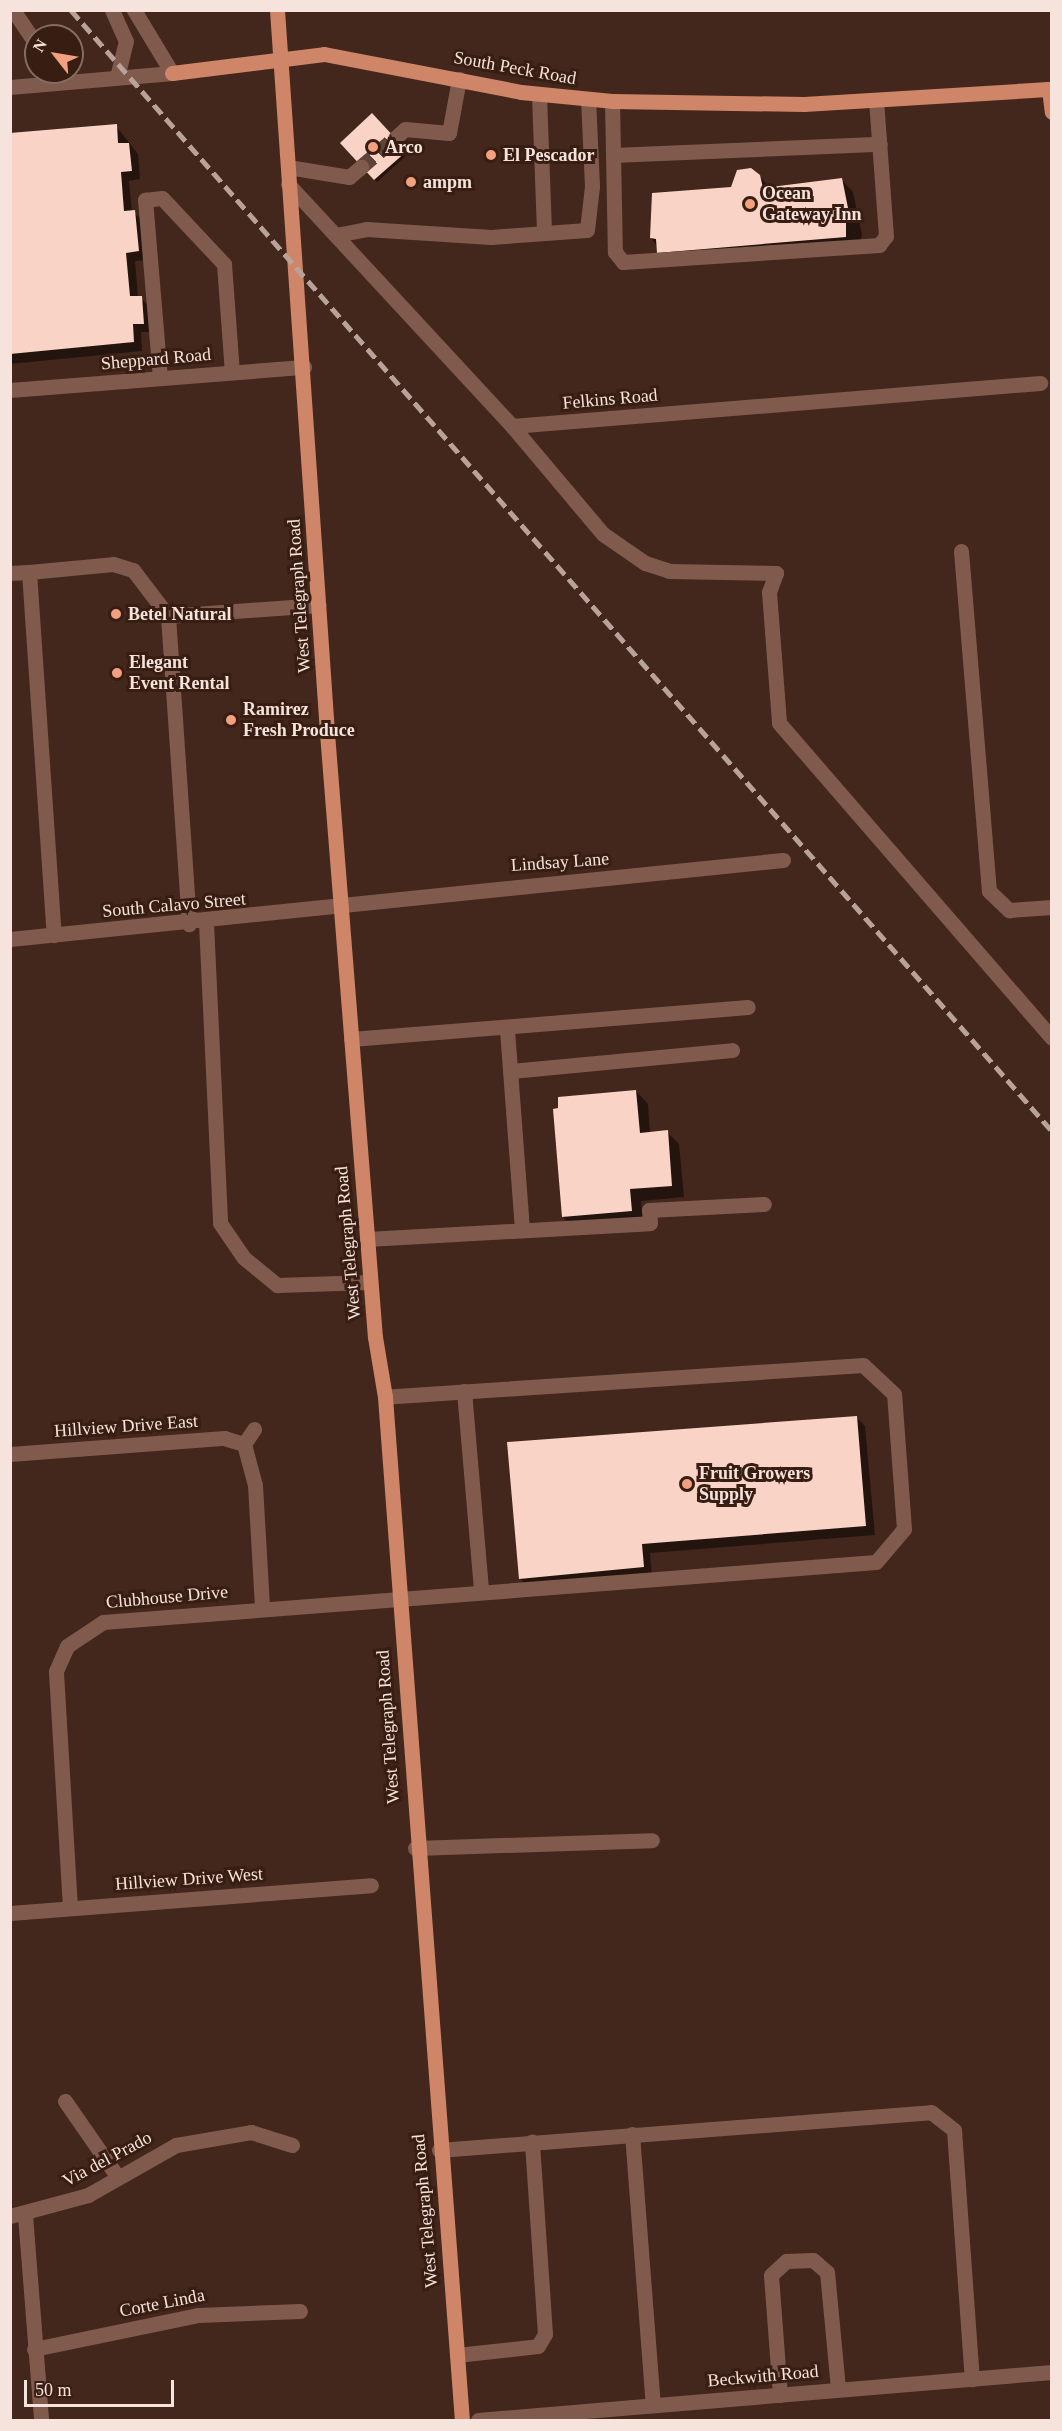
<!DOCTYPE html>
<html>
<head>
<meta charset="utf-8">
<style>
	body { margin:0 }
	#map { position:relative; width:1062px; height:2431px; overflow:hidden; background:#43271c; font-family:"Times New Roman",serif }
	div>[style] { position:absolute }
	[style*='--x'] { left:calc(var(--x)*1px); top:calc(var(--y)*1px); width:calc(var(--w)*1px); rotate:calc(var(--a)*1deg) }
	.shadow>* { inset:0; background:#0007 }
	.building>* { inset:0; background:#f9d3c5 }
	.minor-tunnel>* { height:15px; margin-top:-7.5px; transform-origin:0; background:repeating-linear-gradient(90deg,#5e4339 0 15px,transparent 0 23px) }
	.minor>* { height:15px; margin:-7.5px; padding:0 7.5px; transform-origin:7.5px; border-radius:7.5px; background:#805b4d }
	.major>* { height:15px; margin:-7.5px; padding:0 7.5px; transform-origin:7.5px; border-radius:7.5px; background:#cf8568 }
	.rail>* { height:4.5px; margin-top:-2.25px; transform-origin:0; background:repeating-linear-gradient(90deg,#b8a299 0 12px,transparent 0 18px) }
	.dots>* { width:16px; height:16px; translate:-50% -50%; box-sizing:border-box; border:3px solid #381d12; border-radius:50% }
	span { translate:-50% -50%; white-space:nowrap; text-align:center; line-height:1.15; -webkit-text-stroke:6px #381d12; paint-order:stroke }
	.street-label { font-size:18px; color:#f6e3db }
	.poi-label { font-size:18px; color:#f6e3db; font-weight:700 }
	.left { translate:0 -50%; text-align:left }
	.frame { position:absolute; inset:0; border:12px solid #f6e3db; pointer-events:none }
	.north { position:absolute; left:24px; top:24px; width:60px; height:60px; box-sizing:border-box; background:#381d12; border:2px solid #846c62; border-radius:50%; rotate:301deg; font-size:16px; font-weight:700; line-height:24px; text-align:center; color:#f6e3db }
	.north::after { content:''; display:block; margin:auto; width:21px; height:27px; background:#f2a080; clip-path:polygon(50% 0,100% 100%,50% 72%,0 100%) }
	.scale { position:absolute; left:24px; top:2380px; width:150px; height:27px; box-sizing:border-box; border:3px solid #f6e3db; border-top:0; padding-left:8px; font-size:18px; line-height:21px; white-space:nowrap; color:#f6e3db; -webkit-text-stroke:4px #381d12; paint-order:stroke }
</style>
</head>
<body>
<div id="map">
	<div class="shadow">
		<i style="clip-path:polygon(372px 115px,408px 154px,377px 182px,342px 143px)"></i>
		<i style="clip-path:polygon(116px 126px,138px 154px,140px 179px,129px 181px,132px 212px,144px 221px,147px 260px,135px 261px,138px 297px,150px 306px,153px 332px,141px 332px,142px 351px,10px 364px,10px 134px)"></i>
		<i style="clip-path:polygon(759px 176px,772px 189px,841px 179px,853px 192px,862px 235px,858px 248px,670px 264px,651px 238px)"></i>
		<i style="clip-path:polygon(636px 1091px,648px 1104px,650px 1133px,667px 1132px,679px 1144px,684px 1197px,641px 1201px,643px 1223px,575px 1229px,563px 1217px)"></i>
		<i style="clip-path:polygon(856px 1417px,865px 1426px,875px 1535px,650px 1553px,652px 1576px,530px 1588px,520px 1579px)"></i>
	</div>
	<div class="building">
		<i style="clip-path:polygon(372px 113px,407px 151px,374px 180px,340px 143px)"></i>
		<i style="clip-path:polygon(117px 124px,118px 143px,129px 143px,132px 171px,121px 172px,124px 211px,135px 210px,139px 251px,126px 253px,130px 296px,142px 296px,144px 324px,133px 324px,134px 342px,10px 354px,10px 133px)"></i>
		<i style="clip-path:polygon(751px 168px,760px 175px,763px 188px,842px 178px,851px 223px,846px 223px,846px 237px,657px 253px,656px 239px,650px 238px,652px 193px,731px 187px,737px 170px)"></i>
		<i style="clip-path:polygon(636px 1090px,640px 1133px,668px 1130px,672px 1186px,630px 1189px,632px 1211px,562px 1217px,553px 1109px,558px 1108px,558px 1097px)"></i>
		<i style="clip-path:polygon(857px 1416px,866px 1526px,642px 1544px,644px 1567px,519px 1579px,507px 1442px)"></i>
	</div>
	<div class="minor-tunnel">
		<i style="--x:361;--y:167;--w:45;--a:-40.5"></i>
	</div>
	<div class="minor">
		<i style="--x:13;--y:10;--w:41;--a:55.9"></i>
		<i style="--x:112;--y:10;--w:34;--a:66"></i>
		<i style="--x:126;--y:41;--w:37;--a:104"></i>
		<i style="--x:10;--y:87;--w:163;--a:-4.9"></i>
		<i style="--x:172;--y:73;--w:74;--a:-121.1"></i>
		<i style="--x:539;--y:95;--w:136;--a:87.9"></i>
		<i style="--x:612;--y:101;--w:151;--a:88.9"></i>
		<i style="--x:615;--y:252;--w:13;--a:51"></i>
		<i style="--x:623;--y:262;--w:257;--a:-3.8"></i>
		<i style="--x:879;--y:245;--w:11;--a:-52"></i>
		<i style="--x:886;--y:236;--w:135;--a:-94.2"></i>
		<i style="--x:395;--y:138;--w:13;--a:-42"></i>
		<i style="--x:405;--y:129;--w:44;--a:5.2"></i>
		<i style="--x:449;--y:133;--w:55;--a:-79.5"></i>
		<i style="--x:613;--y:155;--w:267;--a:-2.4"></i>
		<i style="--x:288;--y:167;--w:62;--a:9.3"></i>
		<i style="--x:349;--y:177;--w:16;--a:-40"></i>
		<i style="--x:288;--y:184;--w:330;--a:47.2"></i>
		<i style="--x:512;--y:426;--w:530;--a:-4.66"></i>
		<i style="--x:336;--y:235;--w:31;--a:-11"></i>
		<i style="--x:366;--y:229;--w:125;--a:3.7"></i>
		<i style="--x:491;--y:237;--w:96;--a:-4.2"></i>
		<i style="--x:587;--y:230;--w:44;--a:-83.5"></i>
		<i style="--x:592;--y:186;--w:87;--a:-92.6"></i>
		<i style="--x:160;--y:378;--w:179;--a:-94.8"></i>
		<i style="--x:145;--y:200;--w:17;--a:-7"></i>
		<i style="--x:162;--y:198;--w:91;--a:46.8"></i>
		<i style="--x:224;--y:264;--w:108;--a:85.8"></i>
		<i style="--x:10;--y:390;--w:295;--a:-4.5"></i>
		<i style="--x:512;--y:426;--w:141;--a:49.9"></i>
		<i style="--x:603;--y:534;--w:51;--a:34.6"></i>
		<i style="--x:645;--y:563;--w:25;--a:18"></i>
		<i style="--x:669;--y:571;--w:107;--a:1.1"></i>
		<i style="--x:776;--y:573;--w:20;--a:110"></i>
		<i style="--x:769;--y:592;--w:131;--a:85.6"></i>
		<i style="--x:779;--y:723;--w:417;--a:49.1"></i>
		<i style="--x:961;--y:551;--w:341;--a:85.3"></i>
		<i style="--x:989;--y:891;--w:28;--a:44"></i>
		<i style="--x:1009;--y:910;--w:43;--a:-4"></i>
		<i style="--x:29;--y:572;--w:84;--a:-5.4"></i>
		<i style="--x:113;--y:564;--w:21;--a:17"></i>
		<i style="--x:133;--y:570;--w:58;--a:52.7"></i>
		<i style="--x:168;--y:616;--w:309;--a:86.1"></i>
		<i style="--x:10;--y:573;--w:19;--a:-3"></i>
		<i style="--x:29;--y:572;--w:364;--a:86.1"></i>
		<i style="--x:168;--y:616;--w:151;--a:-4.2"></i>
		<i style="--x:206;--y:923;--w:300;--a:87.3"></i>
		<i style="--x:220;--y:1223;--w:42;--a:55.6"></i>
		<i style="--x:244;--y:1258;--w:43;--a:39.3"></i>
		<i style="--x:277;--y:1285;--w:93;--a:-1.8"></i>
		<i style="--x:10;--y:939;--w:777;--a:-5.84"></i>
		<i style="--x:507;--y:1030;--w:200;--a:85.7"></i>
		<i style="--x:351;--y:1039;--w:398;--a:-4.6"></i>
		<i style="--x:511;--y:1071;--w:222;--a:-5.4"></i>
		<i style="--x:367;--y:1239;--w:283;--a:-3.2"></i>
		<i style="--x:650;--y:1223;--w:13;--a:-94"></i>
		<i style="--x:649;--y:1210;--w:115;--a:-3"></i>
		<i style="--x:464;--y:1391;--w:201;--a:85.1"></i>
		<i style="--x:244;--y:1444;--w:18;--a:-56"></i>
		<i style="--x:10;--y:1454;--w:215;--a:-4.3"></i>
		<i style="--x:224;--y:1438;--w:21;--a:17"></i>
		<i style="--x:244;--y:1444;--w:42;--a:75"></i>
		<i style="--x:255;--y:1485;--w:123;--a:86.7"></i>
		<i style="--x:415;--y:1848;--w:237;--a:-1.9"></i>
		<i style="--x:70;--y:1908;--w:237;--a:-93.4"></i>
		<i style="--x:56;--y:1671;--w:27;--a:-66"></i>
		<i style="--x:67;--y:1646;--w:43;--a:-33.7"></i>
		<i style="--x:103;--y:1622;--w:775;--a:-4.44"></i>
		<i style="--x:876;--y:1562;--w:43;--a:-49.7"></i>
		<i style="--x:904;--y:1529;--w:135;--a:-94.2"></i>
		<i style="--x:894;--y:1394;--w:42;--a:-136.9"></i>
		<i style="--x:863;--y:1365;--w:479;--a:176.2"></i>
		<i style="--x:10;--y:1913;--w:362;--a:-4.4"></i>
		<i style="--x:65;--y:2101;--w:91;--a:55.3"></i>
		<i style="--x:632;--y:2134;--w:272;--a:85.6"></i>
		<i style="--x:439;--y:2150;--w:493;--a:-4.4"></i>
		<i style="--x:931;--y:2112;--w:29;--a:38"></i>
		<i style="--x:954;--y:2130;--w:250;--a:85.9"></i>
		<i style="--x:25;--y:2215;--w:206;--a:85.5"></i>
		<i style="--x:10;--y:2216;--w:81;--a:-15.1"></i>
		<i style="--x:88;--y:2195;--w:101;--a:-29.6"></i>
		<i style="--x:176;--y:2145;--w:76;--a:-9.8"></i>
		<i style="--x:251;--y:2132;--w:43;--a:17.6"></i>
		<i style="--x:34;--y:2349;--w:167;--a:-11.7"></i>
		<i style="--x:198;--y:2315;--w:102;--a:-2.2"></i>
		<i style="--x:457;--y:2355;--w:81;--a:-6.3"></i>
		<i style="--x:538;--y:2346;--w:14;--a:-60"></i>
		<i style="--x:545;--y:2334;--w:193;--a:-93.9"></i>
		<i style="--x:780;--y:2395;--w:120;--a:-94.3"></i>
		<i style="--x:771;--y:2275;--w:21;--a:-43"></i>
		<i style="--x:786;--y:2261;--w:27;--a:-2"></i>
		<i style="--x:813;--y:2260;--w:18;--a:41"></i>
		<i style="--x:827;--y:2272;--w:118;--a:84.6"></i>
		<i style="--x:478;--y:2420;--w:576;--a:-4.78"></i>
	</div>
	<div class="major">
		<i style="--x:277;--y:10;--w:725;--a:86.04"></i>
		<i style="--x:327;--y:733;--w:606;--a:85.46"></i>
		<i style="--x:375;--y:1337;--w:61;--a:80.5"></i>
		<i style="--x:385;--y:1397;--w:1026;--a:85.7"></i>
		<i style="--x:172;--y:73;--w:153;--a:-7.1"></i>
		<i style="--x:324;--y:54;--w:201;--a:10.9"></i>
		<i style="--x:521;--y:92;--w:91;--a:5.6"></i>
		<i style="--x:612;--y:101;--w:192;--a:0.9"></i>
		<i style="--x:804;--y:104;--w:248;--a:-3.5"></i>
		<i style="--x:1049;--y:89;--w:23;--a:83"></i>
	</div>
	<div class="rail">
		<i style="--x:71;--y:10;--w:1490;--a:48.81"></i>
	</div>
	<div class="dots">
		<i style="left:373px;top:147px;background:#f2a080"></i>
		<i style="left:491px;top:155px;background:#f2a080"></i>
		<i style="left:411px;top:182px;background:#f2a080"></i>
		<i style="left:750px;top:204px;background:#f2a080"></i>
		<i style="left:116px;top:614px;background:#f2a080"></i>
		<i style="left:117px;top:673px;background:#f2a080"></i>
		<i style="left:231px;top:720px;background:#f2a080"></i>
		<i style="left:687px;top:1484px;background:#f2a080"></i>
	</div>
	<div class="street-label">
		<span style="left:515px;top:68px;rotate:10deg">South Peck Road</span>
		<span style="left:156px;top:359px;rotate:-5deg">Sheppard Road</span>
		<span style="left:610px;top:399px;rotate:-5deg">Felkins Road</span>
		<span style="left:299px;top:596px;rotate:-94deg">West Telegraph Road</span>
		<span style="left:560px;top:862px;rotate:-4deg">Lindsay Lane</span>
		<span style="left:174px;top:905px;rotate:-5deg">South Calavo Street</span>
		<span style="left:348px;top:1243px;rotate:-95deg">West Telegraph Road</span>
		<span style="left:126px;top:1426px;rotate:-4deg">Hillview Drive East</span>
		<span style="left:167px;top:1597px;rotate:-5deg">Clubhouse Drive</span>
		<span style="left:388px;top:1727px;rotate:-94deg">West Telegraph Road</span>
		<span style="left:189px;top:1879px;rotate:-4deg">Hillview Drive West</span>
		<span style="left:107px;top:2159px;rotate:-28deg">Via del Prado</span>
		<span style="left:425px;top:2211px;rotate:-95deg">West Telegraph Road</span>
		<span style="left:162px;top:2303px;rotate:-11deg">Corte Linda</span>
		<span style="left:763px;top:2376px;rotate:-5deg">Beckwith Road</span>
	</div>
	<div class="poi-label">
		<span class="left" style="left:385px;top:147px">Arco</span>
		<span class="left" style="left:503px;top:155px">El Pescador</span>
		<span class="left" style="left:423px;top:182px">ampm</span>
		<span class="left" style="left:762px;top:204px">Ocean<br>Gateway Inn</span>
		<span class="left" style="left:128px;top:614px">Betel Natural</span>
		<span class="left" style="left:129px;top:673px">Elegant<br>Event Rental</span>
		<span class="left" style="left:243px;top:720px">Ramirez<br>Fresh Produce</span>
		<span class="left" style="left:699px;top:1484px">Fruit Growers<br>Supply</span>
	</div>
	<div class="frame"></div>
	<div class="north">N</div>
	<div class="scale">50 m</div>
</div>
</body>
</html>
